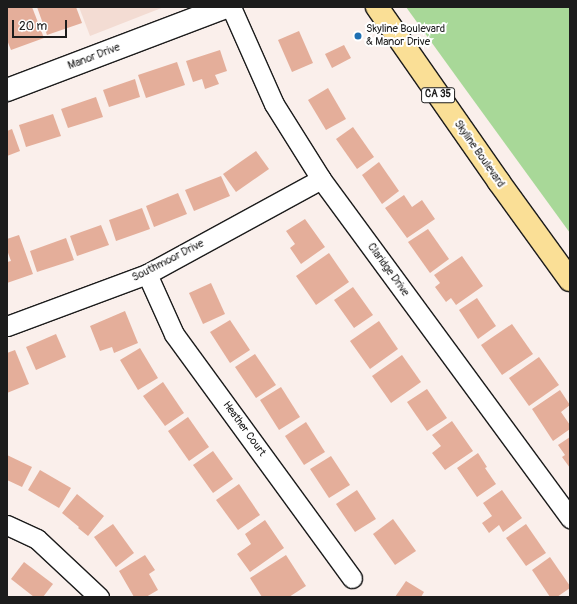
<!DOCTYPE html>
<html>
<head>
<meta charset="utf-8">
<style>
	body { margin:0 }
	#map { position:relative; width:577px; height:604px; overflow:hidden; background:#faefeb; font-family:Pangolin,sans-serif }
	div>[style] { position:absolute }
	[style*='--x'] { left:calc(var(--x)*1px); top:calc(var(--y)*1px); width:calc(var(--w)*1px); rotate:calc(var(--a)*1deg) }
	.built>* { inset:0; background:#f3dcd3 }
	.green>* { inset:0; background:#a8d898 }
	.building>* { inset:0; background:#e4ae9a }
	.roads { filter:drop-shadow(1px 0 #1c1c1c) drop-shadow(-1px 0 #1c1c1c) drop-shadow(0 1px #1c1c1c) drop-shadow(0 -1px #1c1c1c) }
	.street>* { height:19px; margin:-9.5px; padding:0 9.5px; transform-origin:9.5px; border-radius:9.5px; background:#fff }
	.secondary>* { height:22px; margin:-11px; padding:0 11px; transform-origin:11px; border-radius:11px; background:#fff }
	.primary>* { height:22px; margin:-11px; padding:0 11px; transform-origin:11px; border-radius:11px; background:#fadf96 }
	.dots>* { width:11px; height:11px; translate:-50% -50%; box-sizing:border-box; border:2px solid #fff; border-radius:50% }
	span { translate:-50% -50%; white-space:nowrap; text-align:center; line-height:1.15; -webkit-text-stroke:4px #fff; paint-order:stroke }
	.shield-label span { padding:1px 3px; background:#fff; border:1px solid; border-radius:3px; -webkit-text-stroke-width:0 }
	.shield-label { font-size:10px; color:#1c1c1c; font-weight:700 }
	.poi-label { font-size:11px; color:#1c1c1c }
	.left { translate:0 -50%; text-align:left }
	.street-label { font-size:11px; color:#1c1c1c }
	.frame { position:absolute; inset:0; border:8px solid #1c1c1c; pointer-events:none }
	.scale { position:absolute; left:12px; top:20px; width:55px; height:18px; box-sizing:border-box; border:2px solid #1c1c1c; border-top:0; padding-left:5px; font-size:12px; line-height:14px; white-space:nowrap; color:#1c1c1c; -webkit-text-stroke:3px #fff; paint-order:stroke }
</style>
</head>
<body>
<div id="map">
	<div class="built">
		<i style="clip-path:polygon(79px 7px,164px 7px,90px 36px)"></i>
	</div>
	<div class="green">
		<i style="clip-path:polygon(406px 7px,570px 7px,570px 233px,458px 79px)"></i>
	</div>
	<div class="building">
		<i style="clip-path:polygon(7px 7px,32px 7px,44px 38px,11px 50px,7px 40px)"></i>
		<i style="clip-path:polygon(37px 7px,76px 7px,82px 23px,47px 35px)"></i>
		<i style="clip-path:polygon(299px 31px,313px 63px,292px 72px,278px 40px)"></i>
		<i style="clip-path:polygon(344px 45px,351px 58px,332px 68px,325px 54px)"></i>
		<i style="clip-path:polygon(220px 50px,227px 71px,215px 75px,219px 84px,205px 89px,202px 79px,193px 82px,186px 61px)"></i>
		<i style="clip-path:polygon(177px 62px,185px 85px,146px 98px,138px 75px)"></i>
		<i style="clip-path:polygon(135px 79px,140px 97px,109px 107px,103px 90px)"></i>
		<i style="clip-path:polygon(328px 88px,346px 119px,326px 130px,308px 100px)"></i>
		<i style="clip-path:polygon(96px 97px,103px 117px,68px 128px,61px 109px)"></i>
		<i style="clip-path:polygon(53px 114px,61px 136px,26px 147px,19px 125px)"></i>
		<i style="clip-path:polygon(353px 127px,374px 157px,357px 169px,336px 139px)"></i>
		<i style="clip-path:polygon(12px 129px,20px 151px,7px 156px,7px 131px)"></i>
		<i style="clip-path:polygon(256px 151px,269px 169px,236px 192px,223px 174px)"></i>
		<i style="clip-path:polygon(379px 162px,399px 191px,382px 204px,362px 175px)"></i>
		<i style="clip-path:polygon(221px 176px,230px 196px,194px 211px,185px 190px)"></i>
		<i style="clip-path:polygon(178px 193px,187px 214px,154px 227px,146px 206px)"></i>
		<i style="clip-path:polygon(404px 195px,412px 207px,422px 200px,435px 219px,407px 238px,385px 208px)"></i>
		<i style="clip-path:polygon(142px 208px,150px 229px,116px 241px,109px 220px)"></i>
		<i style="clip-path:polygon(305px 219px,325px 247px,301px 264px,290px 248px,295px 244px,286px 231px)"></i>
		<i style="clip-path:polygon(101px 225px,109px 245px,77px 256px,70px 236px)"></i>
		<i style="clip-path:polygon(428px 229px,449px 259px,430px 273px,408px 242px)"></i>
		<i style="clip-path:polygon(19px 235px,33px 274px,7px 283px,7px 262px,11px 261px,7px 250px,7px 239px)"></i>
		<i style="clip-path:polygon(66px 238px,74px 260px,37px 272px,30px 251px)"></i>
		<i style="clip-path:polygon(329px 253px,349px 282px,316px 305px,296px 276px)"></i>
		<i style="clip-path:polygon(462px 256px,483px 286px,456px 305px,451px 298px,446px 302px,435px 287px,440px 283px,434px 275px)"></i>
		<i style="clip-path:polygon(211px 283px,225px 314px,203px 324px,189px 293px)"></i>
		<i style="clip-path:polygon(353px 287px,373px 315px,354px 328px,334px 300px)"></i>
		<i style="clip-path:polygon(477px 298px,496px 326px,478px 339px,459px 310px)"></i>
		<i style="clip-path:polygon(125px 311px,138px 343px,114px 353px,112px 347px,100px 351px,90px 326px)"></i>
		<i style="clip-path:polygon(230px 320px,250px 350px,230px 363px,210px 332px)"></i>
		<i style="clip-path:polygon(379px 321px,398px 349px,370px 369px,350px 341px)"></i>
		<i style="clip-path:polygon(512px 324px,533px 354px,502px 375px,481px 345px)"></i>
		<i style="clip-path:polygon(56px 334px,66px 357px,36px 370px,26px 347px)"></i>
		<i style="clip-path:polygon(140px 348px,158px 378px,138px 390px,120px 360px)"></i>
		<i style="clip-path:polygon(15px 350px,29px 384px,7px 393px,7px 353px)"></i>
		<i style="clip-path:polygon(255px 354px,276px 385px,256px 398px,235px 367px)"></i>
		<i style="clip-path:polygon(402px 355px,421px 382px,391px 403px,372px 376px)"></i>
		<i style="clip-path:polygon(539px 357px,559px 385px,529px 406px,509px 378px)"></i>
		<i style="clip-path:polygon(163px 382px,184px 413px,165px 426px,143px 396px)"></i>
		<i style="clip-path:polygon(281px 387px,300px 417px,279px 430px,260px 400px)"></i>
		<i style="clip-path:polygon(427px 389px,447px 418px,427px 431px,407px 402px)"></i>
		<i style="clip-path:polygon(560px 390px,570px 405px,561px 412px,570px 425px,570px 429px,553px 441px,532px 409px)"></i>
		<i style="clip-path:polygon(188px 417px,209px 447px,189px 461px,168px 431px)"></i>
		<i style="clip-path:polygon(452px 421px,473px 451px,445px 470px,432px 453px,441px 446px,432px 435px)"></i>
		<i style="clip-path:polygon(306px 422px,325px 452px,304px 465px,285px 436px)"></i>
		<i style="clip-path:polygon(570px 437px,570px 468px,562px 457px,565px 455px,558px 445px)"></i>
		<i style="clip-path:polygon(213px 451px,233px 479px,213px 493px,193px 465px)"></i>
		<i style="clip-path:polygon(478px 453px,487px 467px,485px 468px,496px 484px,477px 497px,457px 468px)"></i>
		<i style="clip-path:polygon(7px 455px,32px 467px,22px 487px,7px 480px)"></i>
		<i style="clip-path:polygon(331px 456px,350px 485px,329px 498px,310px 469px)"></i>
		<i style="clip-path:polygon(40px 470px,71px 488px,59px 508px,28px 490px)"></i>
		<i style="clip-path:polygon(239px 484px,260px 515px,238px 530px,216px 500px)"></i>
		<i style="clip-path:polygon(357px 490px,376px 519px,355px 532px,336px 504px)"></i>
		<i style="clip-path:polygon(502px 490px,522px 518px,503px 532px,499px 525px,489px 533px,482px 523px,492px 516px,483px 503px)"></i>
		<i style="clip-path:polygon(77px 494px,104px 516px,88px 536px,78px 528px,79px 527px,62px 513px)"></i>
		<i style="clip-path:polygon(393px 519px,416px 551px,395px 565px,373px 534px)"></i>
		<i style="clip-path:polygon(265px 520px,284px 548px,250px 572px,237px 554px,251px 544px,245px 534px)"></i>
		<i style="clip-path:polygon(113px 524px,134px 553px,116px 567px,94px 537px)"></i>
		<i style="clip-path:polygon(526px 524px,546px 553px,526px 566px,506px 538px)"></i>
		<i style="clip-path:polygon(145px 555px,155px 570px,149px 574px,158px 590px,146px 597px,134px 597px,119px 571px)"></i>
		<i style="clip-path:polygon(286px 555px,306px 586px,289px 597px,262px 597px,250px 578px)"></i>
		<i style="clip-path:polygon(550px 557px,570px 586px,570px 588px,557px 597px,550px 597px,532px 570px)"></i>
		<i style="clip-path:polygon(24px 562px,53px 584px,43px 597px,34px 597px,11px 579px)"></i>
		<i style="clip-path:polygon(406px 581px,424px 592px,421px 597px,395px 597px)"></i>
	</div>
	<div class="roads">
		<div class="street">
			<i style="--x:231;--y:7;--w:106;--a:66.1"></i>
			<i style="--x:274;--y:104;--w:89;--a:57.9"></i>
			<i style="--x:321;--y:179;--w:421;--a:53.7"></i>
			<i style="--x:147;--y:274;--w:66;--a:65.8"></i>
			<i style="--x:174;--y:334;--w:302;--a:53.9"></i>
			<i style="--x:7;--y:326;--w:149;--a:-20.4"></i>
			<i style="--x:147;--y:274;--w:198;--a:-28.6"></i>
			<i style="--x:7;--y:525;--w:33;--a:25"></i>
			<i style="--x:37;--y:539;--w:85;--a:43.1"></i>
		</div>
		<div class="secondary">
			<i style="--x:7;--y:90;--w:233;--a:-20.8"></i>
		</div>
		<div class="primary">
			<i style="--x:377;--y:7;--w:213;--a:55.1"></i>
			<i style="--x:499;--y:182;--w:121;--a:54.1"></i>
		</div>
	</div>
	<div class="dots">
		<i style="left:358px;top:36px;background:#1f6fb2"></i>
	</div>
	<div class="shield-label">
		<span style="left:438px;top:95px">CA 35</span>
	</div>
	<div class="poi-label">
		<span class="left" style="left:366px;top:36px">Skyline Boulevard<br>&amp; Manor Drive</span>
	</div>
	<div class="street-label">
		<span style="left:94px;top:57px;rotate:-21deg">Manor Drive</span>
		<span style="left:479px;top:154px;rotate:55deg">Skyline Boulevard</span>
		<span style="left:168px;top:261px;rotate:-27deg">Southmoor Drive</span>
		<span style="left:388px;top:270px;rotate:54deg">Claridge Drive</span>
		<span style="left:244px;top:429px;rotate:54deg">Heather Court</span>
	</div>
	<div class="frame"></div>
	<div class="scale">20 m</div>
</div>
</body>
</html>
